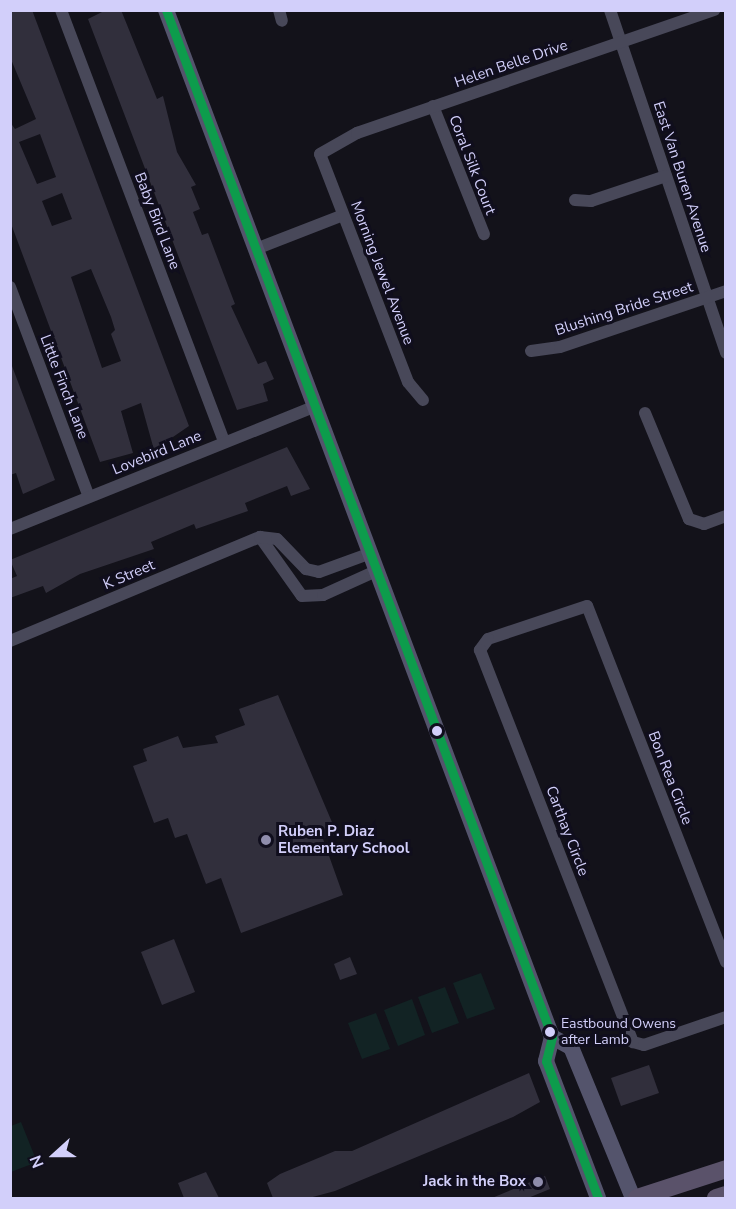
<!DOCTYPE html>
<html>
<head>
<meta charset="utf-8">
<style>
	body { margin:0 }
	#map { position:relative; width:736px; height:1209px; overflow:hidden; background:#13121a; font-family:"Nunito Sans",sans-serif }
	div>[style] { position:absolute }
	[style*='--x'] { left:calc(var(--x)*1px); top:calc(var(--y)*1px); width:calc(var(--w)*1px); rotate:calc(var(--a)*1deg) }
	.green>* { inset:0; background:#122324 }
	.building>* { inset:0; background:#312f3c }
	.street>* { height:12px; margin:-6px; padding:0 6px; transform-origin:6px; border-radius:6px; background:#484859 }
	.secondary>* { height:16px; margin:-8px; padding:0 8px; transform-origin:8px; border-radius:8px; background:#54546c }
	.primary>* { height:18px; margin:-9px; padding:0 9px; transform-origin:9px; border-radius:9px; background:#5a526a }
	.bus-1>* { height:9px; margin:-4.5px; padding:0 4.5px; transform-origin:4.5px; border-radius:4.5px; background:#0d9c4c }
	.dots>* { width:16px; height:16px; translate:-50% -50%; box-sizing:border-box; border:3px solid #100e1d; border-radius:50% }
	span { translate:-50% -50%; white-space:nowrap; text-align:center; line-height:1.15; -webkit-text-stroke:6px #100e1d; paint-order:stroke }
	.bus-label { font-size:14px; color:#d2cffa }
	.left { translate:0 -50%; text-align:left }
	.street-label { font-size:15px; color:#d2cffa }
	.poi-label { font-size:15px; color:#d2cffa; font-weight:700 }
	.right { translate:-100% -50%; text-align:right }
	.frame { position:absolute; inset:0; border:12px solid #d2cffa; pointer-events:none }
	.north { position:absolute; left:24px; top:1125px; width:60px; height:60px; -webkit-text-stroke:4px #100e1d; paint-order:stroke; rotate:249deg; font-size:16px; font-weight:700; line-height:24px; text-align:center; color:#d2cffa }
	.north::after { content:''; display:block; margin:auto; width:21px; height:27px; background:#d2cffa; clip-path:polygon(50% 0,100% 100%,50% 72%,0 100%) }
</style>
</head>
<body>
<div id="map">
	<div class="green">
		<i style="clip-path:polygon(481px 973px,495px 1009px,467px 1019px,453px 983px)"></i>
		<i style="clip-path:polygon(445px 987px,459px 1023px,432px 1033px,418px 997px)"></i>
		<i style="clip-path:polygon(412px 999px,425px 1035px,398px 1046px,384px 1010px)"></i>
		<i style="clip-path:polygon(376px 1013px,390px 1049px,362px 1059px,348px 1023px)"></i>
		<i style="clip-path:polygon(21px 1122px,37px 1162px,11px 1172px,11px 1126px)"></i>
	</div>
	<div class="building">
		<i style="clip-path:polygon(evenodd,10px 10px,32px 10px,189px 426px,154px 450px,141px 403px,121px 411px,133px 453px,100px 462px,10px 221px,10px 122px,15px 129px,36px 119px,10px 57px,10px 10px,40px 134px,56px 177px,37px 184px,19px 142px,40px 134px,10px 10px,62px 193px,72px 219px,52px 226px,42px 201px,62px 193px,10px 10px,91px 269px,111px 317px,115px 330px,111px 334px,121px 361px,102px 368px,71px 277px,91px 269px)"></i>
		<i style="clip-path:polygon(106px 10px,121px 10px,157px 99px,163px 96px,177px 152px,196px 185px,191px 187px,200px 209px,193px 212px,202px 235px,208px 233px,235px 304px,231px 306px,258px 364px,266px 361px,274px 379px,263px 384px,268px 401px,237px 410px,88px 19px)"></i>
		<i style="clip-path:polygon(12px 366px,55px 480px,23px 494px,16px 473px,10px 475px)"></i>
		<i style="clip-path:polygon(287px 447px,310px 489px,291px 496px,287px 486px,245px 503px,248px 511px,196px 529px,194px 524px,151px 542px,154px 549px,80px 574px,46px 593px,43px 586px,10px 598px,10px 579px,17px 576px,10px 560px)"></i>
		<i style="clip-path:polygon(278px 695px,337px 834px,323px 839px,343px 895px,241px 933px,221px 878px,206px 884px,187px 834px,175px 838px,168px 818px,154px 823px,133px 766px,147px 761px,143px 749px,178px 736px,183px 748px,218px 743px,215px 736px,245px 725px,239px 709px)"></i>
		<i style="clip-path:polygon(174px 939px,195px 992px,162px 1005px,141px 952px)"></i>
		<i style="clip-path:polygon(350px 957px,357px 974px,340px 980px,334px 964px)"></i>
		<i style="clip-path:polygon(649px 1065px,659px 1093px,621px 1106px,611px 1078px)"></i>
		<i style="clip-path:polygon(529px 1073px,540px 1102px,513px 1117px,335px 1191px,309px 1198px,273px 1198px,267px 1183px,280px 1174px,335px 1151px,352px 1151px)"></i>
		<i style="clip-path:polygon(206px 1172px,219px 1198px,184px 1198px,178px 1183px)"></i>
		<i style="clip-path:polygon(545px 1176px,550px 1189px,528px 1198px,492px 1198px)"></i>
	</div>
	<div class="street">
		<i style="--x:61;--y:10;--w:462;--a:69.3"></i>
		<i style="--x:279;--y:10;--w:11;--a:75"></i>
		<i style="--x:610;--y:10;--w:362;--a:71.3"></i>
		<i style="--x:433;--y:106;--w:138;--a:68.3"></i>
		<i style="--x:575;--y:200;--w:16;--a:4"></i>
		<i style="--x:591;--y:201;--w:79;--a:-18.4"></i>
		<i style="--x:256;--y:249;--w:93;--a:-21.3"></i>
		<i style="--x:10;--y:287;--w:224;--a:69.4"></i>
		<i style="--x:531;--y:351;--w:29;--a:-8"></i>
		<i style="--x:560;--y:347;--w:175;--a:-18.6"></i>
		<i style="--x:423;--y:400;--w:23;--a:-130"></i>
		<i style="--x:408;--y:382;--w:244;--a:-111.1"></i>
		<i style="--x:320;--y:154;--w:43;--a:-29.6"></i>
		<i style="--x:357;--y:133;--w:378;--a:-19"></i>
		<i style="--x:645;--y:413;--w:115;--a:67.5"></i>
		<i style="--x:689;--y:519;--w:16;--a:18"></i>
		<i style="--x:704;--y:524;--w:23;--a:-20"></i>
		<i style="--x:10;--y:529;--w:330;--a:-21.9"></i>
		<i style="--x:260;--y:537;--w:72;--a:54.6"></i>
		<i style="--x:302;--y:596;--w:21;--a:-3"></i>
		<i style="--x:323;--y:595;--w:60;--a:-24.4"></i>
		<i style="--x:10;--y:641;--w:271;--a:-22.6"></i>
		<i style="--x:260;--y:537;--w:17;--a:7"></i>
		<i style="--x:277;--y:539;--w:42;--a:46"></i>
		<i style="--x:306;--y:569;--w:13;--a:13"></i>
		<i style="--x:319;--y:572;--w:55;--a:-20.1"></i>
		<i style="--x:726;--y:962;--w:382;--a:-111.3"></i>
		<i style="--x:587;--y:606;--w:104;--a:161.6"></i>
		<i style="--x:488;--y:639;--w:14;--a:126"></i>
		<i style="--x:480;--y:650;--w:421;--a:68.7"></i>
		<i style="--x:633;--y:1042;--w:11;--a:15"></i>
		<i style="--x:644;--y:1045;--w:87;--a:-18.9"></i>
	</div>
	<div class="secondary">
		<i style="--x:166;--y:10;--w:1097;--a:69.4"></i>
		<i style="--x:552;--y:1037;--w:25;--a:104"></i>
		<i style="--x:546;--y:1061;--w:147;--a:69.2"></i>
		<i style="--x:552;--y:1037;--w:21;--a:28"></i>
		<i style="--x:571;--y:1047;--w:163;--a:67.7"></i>
	</div>
	<div class="primary">
		<i style="--x:637;--y:1198;--w:94;--a:-18"></i>
		<i style="--x:716;--y:1198;--w:10;--a:-17"></i>
	</div>
	<div class="bus-1">
		<i style="--x:166;--y:10;--w:1097;--a:69.4"></i>
		<i style="--x:552;--y:1037;--w:25;--a:104"></i>
		<i style="--x:546;--y:1061;--w:147;--a:69.2"></i>
	</div>
	<div class="dots">
		<i style="left:437px;top:731px;background:#d2cffa"></i>
		<i style="left:266px;top:840px;background:#8f8dac"></i>
		<i style="left:550px;top:1032px;background:#d2cffa"></i>
		<i style="left:538px;top:1182px;background:#8f8dac"></i>
	</div>
	<div class="bus-label">
		<span class="left" style="left:561px;top:1032px">Eastbound Owens<br>after Lamb</span>
	</div>
	<div class="street-label">
		<span style="left:511px;top:64px;rotate:-19deg">Helen Belle Drive</span>
		<span style="left:472px;top:165px;rotate:69deg">Coral Silk Court</span>
		<span style="left:682px;top:177px;rotate:72deg">East Van Buren Avenue</span>
		<span style="left:157px;top:221px;rotate:69deg">Baby Bird Lane</span>
		<span style="left:382px;top:273px;rotate:69deg">Morning Jewel Avenue</span>
		<span style="left:624px;top:309px;rotate:-18deg">Blushing Bride Street</span>
		<span style="left:64px;top:387px;rotate:69deg">Little Finch Lane</span>
		<span style="left:157px;top:453px;rotate:-22deg">Lovebird Lane</span>
		<span style="left:129px;top:575px;rotate:-23deg">K Street</span>
		<span style="left:670px;top:778px;rotate:69deg">Bon Rea Circle</span>
		<span style="left:567px;top:831px;rotate:69deg">Carthay Circle</span>
	</div>
	<div class="poi-label">
		<span class="left" style="left:278px;top:840px">Ruben P. Diaz<br>Elementary School</span>
		<span class="right" style="left:526px;top:1182px">Jack in the Box</span>
	</div>
	<div class="frame"></div>
	<div class="north">N</div>
</div>
</body>
</html>
